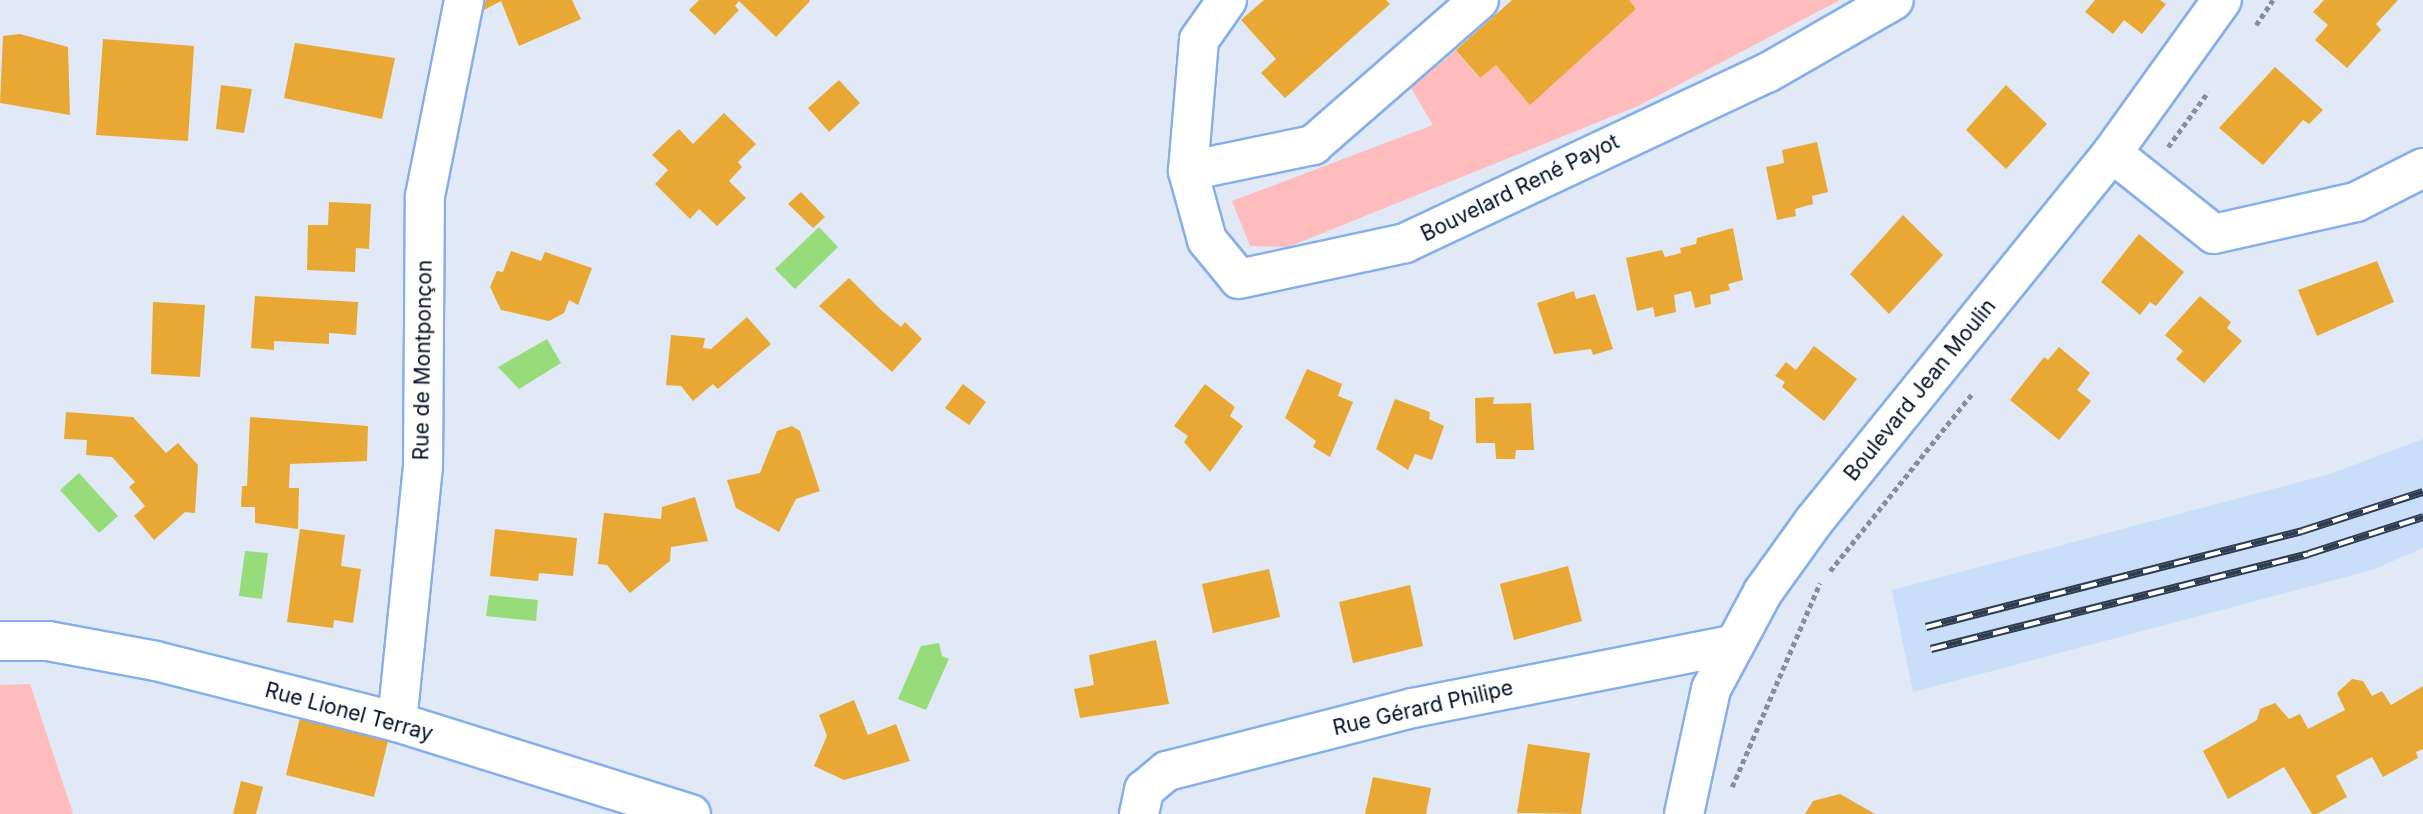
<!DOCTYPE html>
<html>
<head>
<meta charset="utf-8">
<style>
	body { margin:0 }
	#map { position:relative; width:2423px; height:814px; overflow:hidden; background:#e0e9f5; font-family:Inter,sans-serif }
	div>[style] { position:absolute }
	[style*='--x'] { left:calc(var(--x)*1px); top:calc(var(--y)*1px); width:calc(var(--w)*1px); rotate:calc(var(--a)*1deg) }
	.built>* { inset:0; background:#caddf9 }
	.green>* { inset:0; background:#febcbd }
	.water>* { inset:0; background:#96dc7b }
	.building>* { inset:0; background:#e9a833 }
	.path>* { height:4.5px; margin-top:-2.25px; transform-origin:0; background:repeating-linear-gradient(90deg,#838e9e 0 5px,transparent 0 8.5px) }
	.roads { filter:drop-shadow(2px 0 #86afea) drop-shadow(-2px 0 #86afea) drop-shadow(0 2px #86afea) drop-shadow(0 -2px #86afea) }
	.minor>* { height:38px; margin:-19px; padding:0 19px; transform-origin:19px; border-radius:19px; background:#fff }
	.rail>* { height:8px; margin-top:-4px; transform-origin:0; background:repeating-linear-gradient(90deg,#fff 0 16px,#2f3b4f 0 32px); box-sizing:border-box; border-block:2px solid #2f3b4f }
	span { translate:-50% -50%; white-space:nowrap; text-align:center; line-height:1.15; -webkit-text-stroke:5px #fff; paint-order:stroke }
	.street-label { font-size:21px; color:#031025 }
</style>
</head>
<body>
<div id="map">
	<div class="built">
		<i style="clip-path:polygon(2423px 439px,2423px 548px,2372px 570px,1913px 692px,1892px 590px,2330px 474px)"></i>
	</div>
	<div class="green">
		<i style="clip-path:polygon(1629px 0,1840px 0,1638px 106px,1288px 247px,1250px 246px,1232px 201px,1433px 125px,1411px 88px,1456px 50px,1479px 78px,1496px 65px,1530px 104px,1636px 9px)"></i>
		<i style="clip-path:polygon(30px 684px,73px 814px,0 814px,0 685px)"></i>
	</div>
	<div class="water">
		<i style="clip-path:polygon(819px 227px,838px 247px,795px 289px,775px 269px)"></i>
		<i style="clip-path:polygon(547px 339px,561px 363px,519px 389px,498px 367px)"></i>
		<i style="clip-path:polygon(79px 473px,118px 516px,99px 533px,60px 490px)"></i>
		<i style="clip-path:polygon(245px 551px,268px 553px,262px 599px,239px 596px)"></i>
		<i style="clip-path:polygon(489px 595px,538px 600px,536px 621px,486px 616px)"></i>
		<i style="clip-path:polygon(939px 643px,942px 656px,949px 659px,926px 710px,898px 699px,921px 646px)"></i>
	</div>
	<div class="building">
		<i style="clip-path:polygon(486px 0,572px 0,581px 19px,519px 46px,501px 1px,482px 11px)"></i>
		<i style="clip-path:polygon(699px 0,809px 0,810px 1px,776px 37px,739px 1px,735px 6px,739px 10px,715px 35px,689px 10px)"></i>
		<i style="clip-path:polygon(1264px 0,1386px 0,1390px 4px,1285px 98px,1261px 73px,1276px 59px,1241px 20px)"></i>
		<i style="clip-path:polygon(1512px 0,1629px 0,1636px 9px,1530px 105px,1496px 65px,1480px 78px,1456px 50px)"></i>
		<i style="clip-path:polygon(2095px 0,2160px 0,2166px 4px,2142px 34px,2124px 20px,2113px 34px,2085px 12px)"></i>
		<i style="clip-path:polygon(2324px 0,2398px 0,2376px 24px,2381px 30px,2347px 68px,2315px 40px,2328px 25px,2313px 12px)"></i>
		<i style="clip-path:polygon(20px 34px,68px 47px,70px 115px,0 103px,3px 36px)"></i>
		<i style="clip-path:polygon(103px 39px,194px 46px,188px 141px,96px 135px)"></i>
		<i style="clip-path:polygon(295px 43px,395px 58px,382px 119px,284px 98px)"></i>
		<i style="clip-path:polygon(2275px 67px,2323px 110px,2309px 124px,2303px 120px,2263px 165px,2219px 128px)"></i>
		<i style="clip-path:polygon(839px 80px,860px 103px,829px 132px,808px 108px)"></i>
		<i style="clip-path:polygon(221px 85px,252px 89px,244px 133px,216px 129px)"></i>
		<i style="clip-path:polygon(2006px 85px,2047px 124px,2006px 169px,1966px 130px)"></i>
		<i style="clip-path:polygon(724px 113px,756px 144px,738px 162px,742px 167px,729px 181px,746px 198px,717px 226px,699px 209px,690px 219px,655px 184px,668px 170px,652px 155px,679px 129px,693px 144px)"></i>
		<i style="clip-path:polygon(1817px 142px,1828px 192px,1812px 196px,1813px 204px,1795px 209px,1796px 216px,1777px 220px,1766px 167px,1784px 163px,1782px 150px)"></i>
		<i style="clip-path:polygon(801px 192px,825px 217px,813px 228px,788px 204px)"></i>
		<i style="clip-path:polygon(329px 202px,371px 204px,369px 249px,356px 248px,355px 272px,307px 270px,308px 225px,328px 225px)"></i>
		<i style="clip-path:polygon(1903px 215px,1943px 255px,1889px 314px,1850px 274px)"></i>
		<i style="clip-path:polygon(1733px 228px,1743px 280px,1728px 284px,1730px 290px,1710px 295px,1711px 304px,1695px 308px,1691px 291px,1674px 295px,1676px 312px,1655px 317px,1653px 307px,1637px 311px,1626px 258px,1662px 250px,1665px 257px,1681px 253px,1680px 248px,1696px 244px,1697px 238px)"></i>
		<i style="clip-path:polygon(2139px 234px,2184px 272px,2156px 306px,2150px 302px,2140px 315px,2101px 282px)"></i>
		<i style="clip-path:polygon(511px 251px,541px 261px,545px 252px,592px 268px,578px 305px,569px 300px,564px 313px,549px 321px,501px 310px,490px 287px,497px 271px,503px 272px)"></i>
		<i style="clip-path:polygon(2377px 261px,2394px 302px,2317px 336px,2298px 290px)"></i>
		<i style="clip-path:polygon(849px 278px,881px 310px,901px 327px,905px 322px,922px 339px,892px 372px,819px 306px)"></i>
		<i style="clip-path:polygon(1574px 291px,1576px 299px,1595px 294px,1613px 349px,1593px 355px,1591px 349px,1554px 354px,1537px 303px)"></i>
		<i style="clip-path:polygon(255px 296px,358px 302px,356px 335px,329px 333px,329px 344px,274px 341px,274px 350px,251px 348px)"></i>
		<i style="clip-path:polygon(2200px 296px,2231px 322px,2227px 328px,2242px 341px,2204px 383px,2176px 359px,2183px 351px,2165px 335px)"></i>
		<i style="clip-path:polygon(153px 302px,205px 305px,200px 377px,151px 374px)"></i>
		<i style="clip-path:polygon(747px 317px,771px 344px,718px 389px,713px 384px,693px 401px,681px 386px,666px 385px,671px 335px,705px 338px,703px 348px,711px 349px)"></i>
		<i style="clip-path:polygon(1814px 346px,1857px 379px,1824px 421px,1782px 387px,1785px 382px,1775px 376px,1786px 362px,1796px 370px)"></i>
		<i style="clip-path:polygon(2059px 347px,2090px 373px,2077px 390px,2091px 401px,2059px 440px,2010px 400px,2044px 357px,2048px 360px)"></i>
		<i style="clip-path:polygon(1307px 369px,1342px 384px,1338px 396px,1353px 402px,1330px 457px,1313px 447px,1316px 441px,1285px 418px)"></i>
		<i style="clip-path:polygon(963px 384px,986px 402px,969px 425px,945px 408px)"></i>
		<i style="clip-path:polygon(1205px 384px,1235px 407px,1230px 416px,1243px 426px,1210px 472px,1184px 442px,1188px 436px,1174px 426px)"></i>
		<i style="clip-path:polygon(1494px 397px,1493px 404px,1531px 403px,1534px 450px,1516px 450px,1515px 459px,1496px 459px,1495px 443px,1476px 443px,1475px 398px)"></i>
		<i style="clip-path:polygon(1395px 399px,1430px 412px,1429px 419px,1444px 426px,1432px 460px,1415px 454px,1408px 470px,1376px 449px)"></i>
		<i style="clip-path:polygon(66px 412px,133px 417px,166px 453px,178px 443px,198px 465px,195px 513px,185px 512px,154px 540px,134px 516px,145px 506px,129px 487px,135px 482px,112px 457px,86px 455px,87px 440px,64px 439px)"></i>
		<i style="clip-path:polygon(250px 417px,368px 426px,367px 461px,290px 464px,289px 488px,299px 488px,298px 529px,255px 523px,255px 507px,241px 507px,242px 486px,247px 486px)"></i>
		<i style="clip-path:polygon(792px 426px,800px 431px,820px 491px,796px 499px,779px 532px,736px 508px,727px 480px,760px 473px,777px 431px)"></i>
		<i style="clip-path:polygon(695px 497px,708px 541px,671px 547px,670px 561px,630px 593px,607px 565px,598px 564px,604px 513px,661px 519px,662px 507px)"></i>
		<i style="clip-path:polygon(300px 529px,345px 535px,341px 566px,361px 569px,353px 623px,334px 620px,333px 628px,287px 622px)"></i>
		<i style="clip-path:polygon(495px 529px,577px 538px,573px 576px,539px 573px,538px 581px,490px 576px)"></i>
		<i style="clip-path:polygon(1568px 566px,1582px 621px,1514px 640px,1500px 584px)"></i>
		<i style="clip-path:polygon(1269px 569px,1280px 617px,1213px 633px,1202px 584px)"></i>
		<i style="clip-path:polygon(1410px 585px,1423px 646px,1353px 663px,1339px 602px)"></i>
		<i style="clip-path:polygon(1156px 640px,1169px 704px,1080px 718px,1074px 689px,1094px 685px,1089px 655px)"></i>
		<i style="clip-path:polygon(2352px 679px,2363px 681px,2372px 696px,2382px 691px,2391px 705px,2423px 686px,2423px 749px,2416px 752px,2418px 758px,2383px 777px,2372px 757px,2336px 776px,2347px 797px,2317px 814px,2312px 814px,2284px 767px,2228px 799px,2203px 751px,2257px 720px,2260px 709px,2275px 703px,2289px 719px,2300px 714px,2308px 729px,2345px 710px,2337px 693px)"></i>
		<i style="clip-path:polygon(854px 700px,868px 735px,896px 724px,910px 761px,844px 780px,814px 766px,827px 736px,819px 715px)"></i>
		<i style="clip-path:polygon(300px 718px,388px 741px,374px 797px,286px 775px)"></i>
		<i style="clip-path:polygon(1528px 744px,1590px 753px,1581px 814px,1517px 813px)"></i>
		<i style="clip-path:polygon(1373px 777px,1431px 788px,1426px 814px,1365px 814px)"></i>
		<i style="clip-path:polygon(241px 781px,263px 787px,256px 814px,233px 814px)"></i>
		<i style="clip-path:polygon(1840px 794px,1875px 814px,1805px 814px,1813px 801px)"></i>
	</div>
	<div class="path">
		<i style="--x:2256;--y:25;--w:30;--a:-56"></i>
		<i style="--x:2168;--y:147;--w:68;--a:-54"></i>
		<i style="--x:1830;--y:571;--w:226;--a:-51.3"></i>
		<i style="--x:1732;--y:787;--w:222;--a:-66.7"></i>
	</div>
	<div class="roads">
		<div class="minor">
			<i style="--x:1227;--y:0;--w:49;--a:125"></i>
			<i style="--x:1199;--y:40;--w:131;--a:94.8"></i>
			<i style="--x:1188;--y:171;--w:72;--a:74.6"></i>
			<i style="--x:1207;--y:240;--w:50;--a:50.6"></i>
			<i style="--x:1239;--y:279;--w:170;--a:-12.2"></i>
			<i style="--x:1405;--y:243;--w:400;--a:-25.2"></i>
			<i style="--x:1767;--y:73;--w:146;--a:-29.9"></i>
			<i style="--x:2112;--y:153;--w:130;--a:38.5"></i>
			<i style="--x:2214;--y:234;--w:146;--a:-12.7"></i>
			<i style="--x:2356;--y:202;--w:75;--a:-26.9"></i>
			<i style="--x:1188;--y:171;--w:128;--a:-11.7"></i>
			<i style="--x:1313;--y:145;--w:220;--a:-41.1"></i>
			<i style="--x:0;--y:641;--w:48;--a:0"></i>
			<i style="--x:48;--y:641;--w:110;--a:10.5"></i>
			<i style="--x:156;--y:661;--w:249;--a:14.2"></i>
			<i style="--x:397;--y:722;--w:308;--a:17.4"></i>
			<i style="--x:397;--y:722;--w:256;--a:-84.2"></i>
			<i style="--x:423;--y:467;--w:271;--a:-89.6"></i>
			<i style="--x:425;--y:196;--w:200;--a:-78.7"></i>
			<i style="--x:1139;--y:814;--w:25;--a:-78"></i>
			<i style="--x:1144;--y:790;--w:30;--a:-40"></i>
			<i style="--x:1167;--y:771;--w:254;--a:-14.4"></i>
			<i style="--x:1413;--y:708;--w:328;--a:-11.2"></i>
			<i style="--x:1684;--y:814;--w:128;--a:-77.8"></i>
			<i style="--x:1711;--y:689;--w:110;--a:-61.8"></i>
			<i style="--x:1763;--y:592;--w:87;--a:-54.3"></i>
			<i style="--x:1814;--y:521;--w:474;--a:-51"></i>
			<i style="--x:2112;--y:153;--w:188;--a:-54.3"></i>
		</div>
	</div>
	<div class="rail">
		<i style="--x:1926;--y:627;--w:388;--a:-14.3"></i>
		<i style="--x:2302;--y:531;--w:127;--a:-17.9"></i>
		<i style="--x:1931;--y:649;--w:389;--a:-14.1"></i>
		<i style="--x:2308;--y:554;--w:121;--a:-17.8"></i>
	</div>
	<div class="street-label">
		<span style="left:1520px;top:188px;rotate:-26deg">Bouvelard René Payot</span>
		<span style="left:423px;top:360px;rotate:-89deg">Rue de Montponçon</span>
		<span style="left:1920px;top:390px;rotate:-51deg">Boulevard Jean Moulin</span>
		<span style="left:1423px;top:708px;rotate:-13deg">Rue Gérard Philipe</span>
		<span style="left:349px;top:712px;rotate:15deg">Rue Lionel Terray</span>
	</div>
</div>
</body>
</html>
